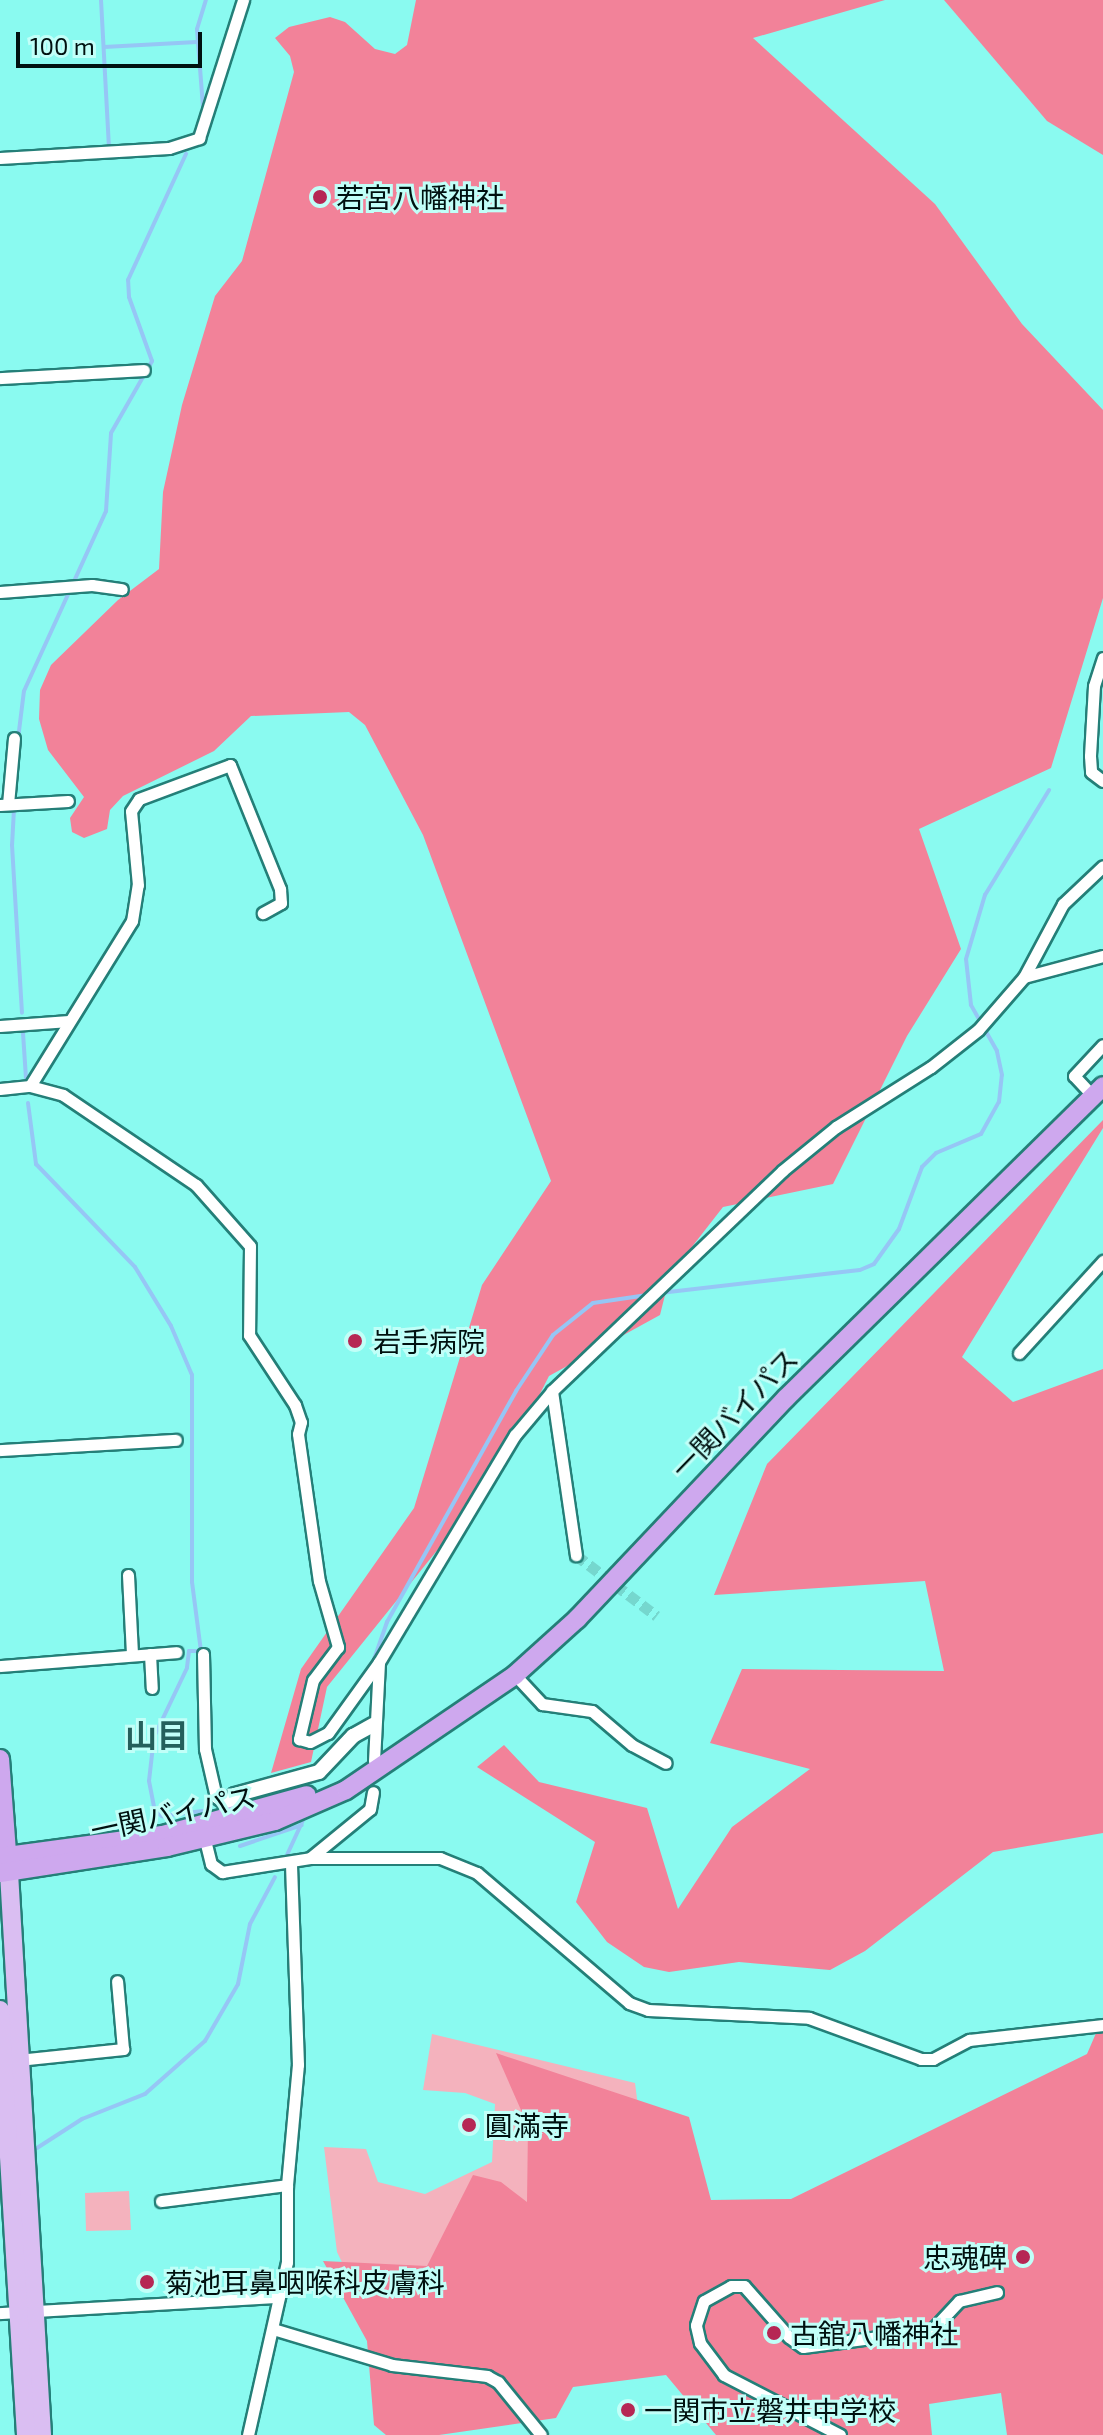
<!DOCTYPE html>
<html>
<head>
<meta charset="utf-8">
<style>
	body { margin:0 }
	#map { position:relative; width:1103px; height:2435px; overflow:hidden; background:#8afaf0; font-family:"Exo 2","Noto Sans JP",sans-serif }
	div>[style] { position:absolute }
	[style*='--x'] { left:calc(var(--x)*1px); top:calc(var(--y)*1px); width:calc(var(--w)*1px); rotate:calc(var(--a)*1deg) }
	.green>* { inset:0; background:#f4b2bd }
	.forest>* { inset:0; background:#f28299 }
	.stream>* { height:4px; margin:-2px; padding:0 2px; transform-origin:2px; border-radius:2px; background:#96c6f5 }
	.minor-tunnel>* { height:11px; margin-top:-5.5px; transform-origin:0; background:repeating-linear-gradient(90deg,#75d7ce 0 11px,transparent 0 16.5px) }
	.roads { filter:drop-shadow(2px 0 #247f78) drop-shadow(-2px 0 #247f78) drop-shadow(0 2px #247f78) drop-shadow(0 -2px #247f78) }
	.minor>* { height:11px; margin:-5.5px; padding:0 5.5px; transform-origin:5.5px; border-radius:5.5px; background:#fff }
	.tertiary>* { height:14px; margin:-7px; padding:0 7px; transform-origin:7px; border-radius:7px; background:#fff }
	.primary>* { height:18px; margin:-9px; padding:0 9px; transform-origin:9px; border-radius:9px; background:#dabef2 }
	.trunk>* { height:18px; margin:-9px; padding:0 9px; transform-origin:9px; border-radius:9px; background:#cea8ee }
	.dots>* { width:22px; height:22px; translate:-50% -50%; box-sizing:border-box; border:4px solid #c1fff8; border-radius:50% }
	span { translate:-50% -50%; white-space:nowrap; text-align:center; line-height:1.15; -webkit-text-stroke:6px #c1fff8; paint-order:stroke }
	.poi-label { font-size:28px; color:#001110 }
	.left { translate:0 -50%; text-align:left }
	.right { translate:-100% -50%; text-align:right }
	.street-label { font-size:28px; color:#001110 }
	.quarter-label { font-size:32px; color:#24605c; font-weight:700 }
	.scale { position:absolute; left:16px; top:32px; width:186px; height:36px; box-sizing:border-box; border:4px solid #001110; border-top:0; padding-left:10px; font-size:24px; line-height:28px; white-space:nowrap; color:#001110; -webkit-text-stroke:6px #c1fff8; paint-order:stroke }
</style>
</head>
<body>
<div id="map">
	<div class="green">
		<i style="clip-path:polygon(432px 2034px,635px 2083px,664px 2306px,386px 2353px,337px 2252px,324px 2147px,366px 2149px,378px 2182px,425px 2194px,492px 2162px,495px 2104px,465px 2093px,423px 2090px)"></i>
		<i style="clip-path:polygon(129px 2191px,131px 2230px,86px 2231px,85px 2193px)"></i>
	</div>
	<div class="forest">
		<i style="clip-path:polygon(416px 0,885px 0,753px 38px,935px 204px,1022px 324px,1103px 410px,1103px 598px,1051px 768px,919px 829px,961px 949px,907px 1036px,833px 1184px,723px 1207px,670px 1275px,660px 1315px,549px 1376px,501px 1471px,327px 1687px,311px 1762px,271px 1773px,301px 1669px,414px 1508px,482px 1285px,551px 1181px,423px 835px,365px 725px,349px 712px,251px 716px,214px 751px,123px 796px,110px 810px,107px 829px,84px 838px,72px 832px,70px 818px,84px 797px,48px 750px,39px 719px,40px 690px,51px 665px,118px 600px,159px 569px,163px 492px,182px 405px,215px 296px,242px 261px,294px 72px,290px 56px,275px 38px,289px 27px,330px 17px,345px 22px,375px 49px,395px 54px,407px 45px)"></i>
		<i style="clip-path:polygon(944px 0,1103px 0,1103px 155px,1047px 121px)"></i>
		<i style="clip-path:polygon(1103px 1120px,1103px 1128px,962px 1357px,1013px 1402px,1103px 1369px,1103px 1833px,993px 1852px,865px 1951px,830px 1970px,739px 1962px,669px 1972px,644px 1967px,607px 1942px,576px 1902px,595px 1842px,477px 1767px,504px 1745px,539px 1782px,647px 1808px,678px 1909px,732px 1827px,810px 1769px,710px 1743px,742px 1669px,944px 1671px,925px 1581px,714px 1595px,767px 1464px)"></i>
		<i style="clip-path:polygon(1103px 2017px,1103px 2435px,1007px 2435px,1001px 2393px,929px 2404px,932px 2435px,716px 2435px,666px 2375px,573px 2387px,556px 2418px,439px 2435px,386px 2435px,374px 2425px,367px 2341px,323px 2261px,427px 2266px,473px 2175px,501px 2182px,527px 2202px,528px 2126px,496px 2053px,689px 2117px,711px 2200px,791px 2199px,1087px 2054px)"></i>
	</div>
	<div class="stream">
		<i style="--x:101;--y:0;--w:147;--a:86.9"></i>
		<i style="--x:104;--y:47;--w:93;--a:-3.1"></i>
		<i style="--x:203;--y:107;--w:78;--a:-94.4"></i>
		<i style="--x:197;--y:29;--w:30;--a:-73"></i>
		<i style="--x:18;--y:739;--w:48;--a:-82.9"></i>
		<i style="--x:24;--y:691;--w:198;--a:-65.5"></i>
		<i style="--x:106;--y:511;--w:78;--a:-86.3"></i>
		<i style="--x:111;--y:433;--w:83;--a:-60.3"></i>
		<i style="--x:152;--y:361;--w:68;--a:-109.8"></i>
		<i style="--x:129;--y:297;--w:17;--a:-93"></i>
		<i style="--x:128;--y:280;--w:139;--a:-65.3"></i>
		<i style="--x:16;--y:772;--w:73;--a:93.1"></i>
		<i style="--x:12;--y:845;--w:168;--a:86.6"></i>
		<i style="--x:23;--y:1033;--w:45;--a:86.2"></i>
		<i style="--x:28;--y:1103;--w:62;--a:82.5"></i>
		<i style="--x:36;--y:1164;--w:143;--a:46.1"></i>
		<i style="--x:135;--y:1267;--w:69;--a:58.6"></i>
		<i style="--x:171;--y:1326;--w:53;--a:66.8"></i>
		<i style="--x:192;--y:1375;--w:207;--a:90"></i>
		<i style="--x:192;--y:1582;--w:70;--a:82.6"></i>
		<i style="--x:201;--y:1651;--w:12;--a:180"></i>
		<i style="--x:189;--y:1651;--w:17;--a:97"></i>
		<i style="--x:187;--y:1668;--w:76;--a:115.6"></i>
		<i style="--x:154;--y:1737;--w:44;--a:96.5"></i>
		<i style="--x:149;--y:1781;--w:31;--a:79"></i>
		<i style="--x:155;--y:1811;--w:9;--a:36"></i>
		<i style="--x:162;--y:1816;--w:49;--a:-7"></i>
		<i style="--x:660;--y:1293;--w:201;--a:-6.6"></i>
		<i style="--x:860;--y:1270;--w:15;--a:-23"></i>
		<i style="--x:874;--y:1264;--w:43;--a:-54.5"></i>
		<i style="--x:899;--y:1229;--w:66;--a:-69.6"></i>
		<i style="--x:922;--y:1167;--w:20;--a:-45"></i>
		<i style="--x:936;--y:1153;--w:49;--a:-22.9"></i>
		<i style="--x:981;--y:1134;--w:37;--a:-61"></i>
		<i style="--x:999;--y:1102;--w:27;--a:-84"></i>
		<i style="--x:1002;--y:1075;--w:25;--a:-102"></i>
		<i style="--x:997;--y:1051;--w:53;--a:-119.5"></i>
		<i style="--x:971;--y:1005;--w:46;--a:-96.2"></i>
		<i style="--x:966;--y:959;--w:67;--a:-73.5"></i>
		<i style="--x:985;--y:895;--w:123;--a:-58.6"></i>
		<i style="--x:371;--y:1668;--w:49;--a:-70.8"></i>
		<i style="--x:387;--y:1622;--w:265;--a:-60.8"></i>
		<i style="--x:516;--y:1391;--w:67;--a:-56.5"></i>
		<i style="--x:553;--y:1335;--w:51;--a:-38.7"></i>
		<i style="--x:593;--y:1303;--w:55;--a:-8.4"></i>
		<i style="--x:240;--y:1846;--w:65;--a:-18.7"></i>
		<i style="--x:287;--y:1855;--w:41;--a:-65.3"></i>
		<i style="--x:37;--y:2148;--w:54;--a:-32.8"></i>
		<i style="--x:82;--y:2119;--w:68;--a:-21.6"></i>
		<i style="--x:145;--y:2094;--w:80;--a:-41.5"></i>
		<i style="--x:205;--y:2041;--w:66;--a:-59.9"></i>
		<i style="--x:238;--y:1984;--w:61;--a:-78.7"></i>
		<i style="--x:250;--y:1924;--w:53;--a:-62"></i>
	</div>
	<div class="minor-tunnel">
		<i style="--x:576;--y:1555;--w:101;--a:37"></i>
	</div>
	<div class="roads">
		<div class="minor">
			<i style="--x:0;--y:158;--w:169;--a:-3.4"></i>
			<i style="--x:169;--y:148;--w:32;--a:-18"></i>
			<i style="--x:199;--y:138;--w:145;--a:-72.3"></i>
			<i style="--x:0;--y:378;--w:144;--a:-3.2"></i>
			<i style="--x:0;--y:592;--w:92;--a:-4.4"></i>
			<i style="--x:92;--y:585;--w:30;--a:8"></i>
			<i style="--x:1103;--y:658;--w:29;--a:108"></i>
			<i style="--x:1094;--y:686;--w:70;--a:93.3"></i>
			<i style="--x:1090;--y:756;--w:16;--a:86"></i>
			<i style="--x:1091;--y:772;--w:15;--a:37"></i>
			<i style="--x:8;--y:804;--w:66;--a:-84.8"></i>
			<i style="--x:0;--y:805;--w:68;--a:-3.4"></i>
			<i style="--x:1024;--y:977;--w:82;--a:-14.9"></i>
			<i style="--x:0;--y:1026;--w:69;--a:-4.1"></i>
			<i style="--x:30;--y:1086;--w:34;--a:15"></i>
			<i style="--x:63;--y:1095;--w:161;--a:34.1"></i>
			<i style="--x:196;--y:1185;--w:81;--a:48.5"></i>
			<i style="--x:250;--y:1246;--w:89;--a:90.6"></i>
			<i style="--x:249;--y:1335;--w:84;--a:56.7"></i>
			<i style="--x:295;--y:1405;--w:18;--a:71"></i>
			<i style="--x:301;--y:1422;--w:12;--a:104"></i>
			<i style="--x:298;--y:1434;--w:148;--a:81.9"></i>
			<i style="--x:319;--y:1581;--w:69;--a:73.9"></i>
			<i style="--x:338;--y:1647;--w:41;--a:127.1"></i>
			<i style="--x:313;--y:1680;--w:61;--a:103.3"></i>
			<i style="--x:299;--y:1739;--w:11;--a:15"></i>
			<i style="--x:310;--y:1742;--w:20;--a:-27"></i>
			<i style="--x:328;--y:1733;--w:87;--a:-54.3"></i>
			<i style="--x:0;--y:1089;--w:30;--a:-6"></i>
			<i style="--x:30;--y:1086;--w:194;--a:-58.3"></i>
			<i style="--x:132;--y:921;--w:36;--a:-81"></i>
			<i style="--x:138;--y:885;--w:74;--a:-95.4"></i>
			<i style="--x:131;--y:811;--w:14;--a:-56"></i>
			<i style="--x:139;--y:799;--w:97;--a:-20.5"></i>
			<i style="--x:230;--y:765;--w:134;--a:68"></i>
			<i style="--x:280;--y:889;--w:14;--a:86"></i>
			<i style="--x:281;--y:903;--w:21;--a:151"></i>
			<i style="--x:1092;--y:1095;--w:26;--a:-133"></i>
			<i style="--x:1074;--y:1076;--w:42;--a:-46.9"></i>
			<i style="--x:1019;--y:1353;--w:125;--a:-47.6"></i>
			<i style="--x:552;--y:1391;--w:166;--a:81.7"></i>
			<i style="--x:0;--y:1450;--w:176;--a:-3.3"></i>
			<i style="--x:128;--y:1575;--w:80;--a:87.1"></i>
			<i style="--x:150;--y:1654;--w:34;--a:87"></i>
			<i style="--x:203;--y:1654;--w:95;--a:88.8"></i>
			<i style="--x:205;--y:1749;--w:49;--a:77.1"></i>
			<i style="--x:216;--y:1797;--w:17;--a:36"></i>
			<i style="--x:0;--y:1666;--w:177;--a:-4.5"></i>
			<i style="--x:515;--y:1675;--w:40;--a:47"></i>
			<i style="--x:542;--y:1704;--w:50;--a:8"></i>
			<i style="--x:592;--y:1711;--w:52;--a:40.4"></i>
			<i style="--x:632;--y:1745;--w:38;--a:28"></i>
			<i style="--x:374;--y:1761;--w:99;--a:-87.1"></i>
			<i style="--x:379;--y:1662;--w:265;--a:-59.1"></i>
			<i style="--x:515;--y:1435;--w:57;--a:-49.9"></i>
			<i style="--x:552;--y:1391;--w:318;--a:-43.7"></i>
			<i style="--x:782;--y:1171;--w:70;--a:-39.2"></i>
			<i style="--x:836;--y:1127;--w:112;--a:-32.3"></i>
			<i style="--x:931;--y:1067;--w:60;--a:-38.2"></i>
			<i style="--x:978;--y:1030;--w:70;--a:-49"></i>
			<i style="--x:1024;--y:977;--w:83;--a:-61.9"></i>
			<i style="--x:1063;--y:904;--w:55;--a:-43.5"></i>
			<i style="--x:205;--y:1840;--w:25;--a:76"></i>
			<i style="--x:211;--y:1864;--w:14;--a:36"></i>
			<i style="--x:222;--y:1872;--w:89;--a:-9"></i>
			<i style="--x:310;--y:1858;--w:130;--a:0"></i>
			<i style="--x:440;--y:1858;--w:40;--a:22"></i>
			<i style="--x:477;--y:1873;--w:200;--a:40.5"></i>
			<i style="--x:629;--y:2003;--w:20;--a:20"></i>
			<i style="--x:648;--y:2010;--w:161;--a:2.8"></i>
			<i style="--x:809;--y:2018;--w:119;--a:20.1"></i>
			<i style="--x:921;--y:2059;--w:12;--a:0"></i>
			<i style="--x:933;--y:2059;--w:41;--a:-27.8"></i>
			<i style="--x:969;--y:2040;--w:135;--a:-6.4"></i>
			<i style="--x:310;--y:1858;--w:77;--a:-39.2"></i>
			<i style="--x:370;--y:1809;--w:17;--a:-80"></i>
			<i style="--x:18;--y:2060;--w:106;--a:-6"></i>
			<i style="--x:123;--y:2049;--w:68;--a:-95"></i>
			<i style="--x:161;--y:2201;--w:127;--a:-7.2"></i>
			<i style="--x:0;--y:2313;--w:279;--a:-3.3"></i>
			<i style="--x:273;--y:2329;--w:124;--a:16.8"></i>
			<i style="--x:392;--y:2365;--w:96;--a:6.6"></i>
			<i style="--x:487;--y:2376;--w:13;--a:29"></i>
			<i style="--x:498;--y:2382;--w:68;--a:50.9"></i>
			<i style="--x:248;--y:2435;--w:177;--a:-77.3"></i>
			<i style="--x:287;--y:2262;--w:77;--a:-90"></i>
			<i style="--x:287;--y:2185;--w:121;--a:-84.8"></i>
			<i style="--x:298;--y:2065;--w:201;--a:-92"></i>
			<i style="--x:840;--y:2435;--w:131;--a:-152.7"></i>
			<i style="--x:724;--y:2375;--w:40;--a:-127"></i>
			<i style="--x:700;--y:2343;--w:18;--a:-103"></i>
			<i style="--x:696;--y:2325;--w:25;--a:-72"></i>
			<i style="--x:704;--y:2301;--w:31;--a:-29"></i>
			<i style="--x:731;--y:2286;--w:13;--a:0"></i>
			<i style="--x:744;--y:2286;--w:68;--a:48.6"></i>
			<i style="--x:789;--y:2337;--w:17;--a:36"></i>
			<i style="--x:803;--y:2347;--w:130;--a:-7.5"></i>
			<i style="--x:932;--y:2330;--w:40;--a:-47"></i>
			<i style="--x:959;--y:2301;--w:39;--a:-13"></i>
		</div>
		<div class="tertiary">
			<i style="--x:221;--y:1822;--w:30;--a:-63"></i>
			<i style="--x:235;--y:1795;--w:87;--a:-15.3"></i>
			<i style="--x:319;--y:1772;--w:50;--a:-46.6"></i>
			<i style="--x:353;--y:1736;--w:23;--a:-29"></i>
		</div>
		<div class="primary">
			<i style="--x:9;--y:1873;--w:563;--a:86.64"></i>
			<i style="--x:0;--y:2010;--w:426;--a:86.5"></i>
		</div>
		<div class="trunk">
			<i style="--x:0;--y:1759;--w:107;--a:85.7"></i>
			<i style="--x:0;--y:1857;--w:164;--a:-7.7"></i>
			<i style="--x:163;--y:1835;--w:149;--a:-15.5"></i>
			<i style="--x:0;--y:1873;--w:169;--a:-8.8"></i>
			<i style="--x:167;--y:1847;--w:111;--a:-13.5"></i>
			<i style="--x:275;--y:1821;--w:77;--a:-23.6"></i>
			<i style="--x:346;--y:1790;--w:204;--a:-34.2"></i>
			<i style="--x:515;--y:1675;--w:84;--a:-42.1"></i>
			<i style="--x:577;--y:1619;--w:304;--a:-46.6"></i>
			<i style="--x:786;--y:1398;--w:445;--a:-44.5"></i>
		</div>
	</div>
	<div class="dots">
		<i style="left:320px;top:197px;background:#b62754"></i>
		<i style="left:355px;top:1341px;background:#b62754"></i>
		<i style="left:469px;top:2125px;background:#b62754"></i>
		<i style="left:1023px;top:2257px;background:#b62754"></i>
		<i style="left:147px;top:2282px;background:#b62754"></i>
		<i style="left:774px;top:2333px;background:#b62754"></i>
		<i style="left:628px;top:2410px;background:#b62754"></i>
	</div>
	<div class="poi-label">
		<span class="left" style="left:336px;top:197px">若宮八幡神社</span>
		<span class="left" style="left:373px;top:1341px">岩手病院</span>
		<span class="left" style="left:485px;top:2125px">圓滿寺</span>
		<span class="right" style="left:1007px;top:2257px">忠魂碑</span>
		<span class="left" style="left:165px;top:2282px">菊池耳鼻咽喉科皮膚科</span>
		<span class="left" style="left:790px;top:2333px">古舘八幡神社</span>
		<span class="left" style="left:644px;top:2410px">一関市立磐井中学校</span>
	</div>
	<div class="street-label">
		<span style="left:734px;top:1413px;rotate:-46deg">一関バイパス</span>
		<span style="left:173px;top:1813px;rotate:-12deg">一関バイパス</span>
	</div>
	<div class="quarter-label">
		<span style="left:157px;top:1734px">山目</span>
	</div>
	<div class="scale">100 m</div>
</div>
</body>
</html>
